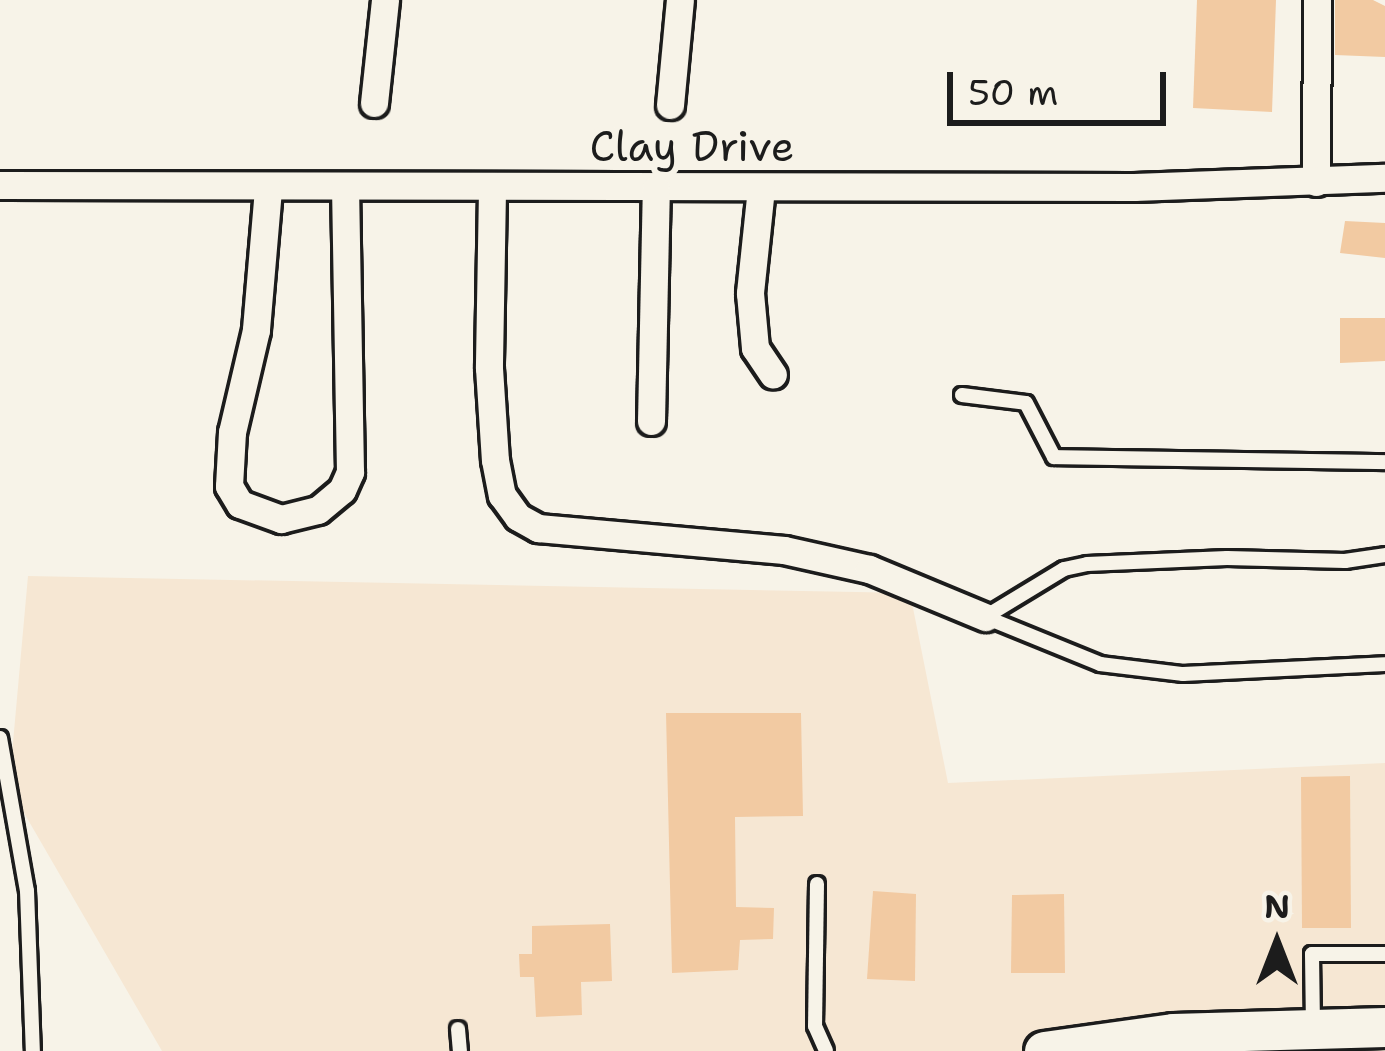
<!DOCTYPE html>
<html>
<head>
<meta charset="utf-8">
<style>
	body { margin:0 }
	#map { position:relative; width:1385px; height:1051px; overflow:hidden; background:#f7f3e8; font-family:"Shantell Sans",sans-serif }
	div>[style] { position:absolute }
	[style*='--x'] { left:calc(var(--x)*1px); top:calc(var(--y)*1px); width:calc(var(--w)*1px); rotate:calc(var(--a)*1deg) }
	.built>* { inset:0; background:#f6e7d3 }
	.building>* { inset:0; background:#f2caa2 }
	.roads { filter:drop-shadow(3px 0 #1c1c1c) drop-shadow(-3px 0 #1c1c1c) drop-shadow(0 3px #1c1c1c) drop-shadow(0 -3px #1c1c1c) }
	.lane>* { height:14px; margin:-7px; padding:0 7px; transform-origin:7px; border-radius:7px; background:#f7f3e8 }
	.street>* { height:27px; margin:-13.5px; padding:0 13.5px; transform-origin:13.5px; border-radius:13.5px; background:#f7f3e8 }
	.secondary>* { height:39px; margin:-19.5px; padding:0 19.5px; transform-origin:19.5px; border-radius:19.5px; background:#f7f3e8 }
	span { translate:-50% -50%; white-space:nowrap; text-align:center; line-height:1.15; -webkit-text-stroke:12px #f7f3e8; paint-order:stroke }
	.street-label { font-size:42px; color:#1c1c1c }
	.north { position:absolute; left:1217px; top:883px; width:120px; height:120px; -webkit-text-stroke:9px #f7f3e8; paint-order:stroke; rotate:0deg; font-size:33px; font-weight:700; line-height:48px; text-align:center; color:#1c1c1c }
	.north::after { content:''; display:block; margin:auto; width:42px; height:54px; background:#1c1c1c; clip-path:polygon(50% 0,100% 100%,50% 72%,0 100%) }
	.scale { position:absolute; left:947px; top:72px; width:219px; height:54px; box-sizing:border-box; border:6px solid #1c1c1c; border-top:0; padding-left:15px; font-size:36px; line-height:42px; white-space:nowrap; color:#1c1c1c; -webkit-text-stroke:9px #f7f3e8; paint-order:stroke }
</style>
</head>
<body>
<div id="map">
	<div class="built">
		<i style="clip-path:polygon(28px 576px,910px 593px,948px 783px,1385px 763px,1385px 1051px,162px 1051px,9px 787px)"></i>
	</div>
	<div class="building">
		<i style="clip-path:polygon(1197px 0,1276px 0,1272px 112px,1193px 108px)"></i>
		<i style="clip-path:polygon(1335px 0,1373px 0,1385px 6px,1385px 57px,1335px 55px)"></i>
		<i style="clip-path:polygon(1345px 221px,1385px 223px,1385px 258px,1340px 253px)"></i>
		<i style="clip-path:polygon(1340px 318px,1385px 318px,1385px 361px,1340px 363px)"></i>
		<i style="clip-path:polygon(666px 713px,801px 713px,803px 816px,735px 817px,736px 907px,774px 908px,773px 939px,740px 940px,738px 970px,672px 973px)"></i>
		<i style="clip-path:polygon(1350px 776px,1351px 928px,1302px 928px,1301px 777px)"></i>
		<i style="clip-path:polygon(873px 891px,916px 894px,915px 981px,867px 979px)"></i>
		<i style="clip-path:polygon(1064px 894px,1065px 973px,1011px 973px,1012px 895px)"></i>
		<i style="clip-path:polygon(610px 924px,612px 981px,581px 982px,582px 1015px,536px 1017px,534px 977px,520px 977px,519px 954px,532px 954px,532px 926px)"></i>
	</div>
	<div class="roads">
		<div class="lane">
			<i style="--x:962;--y:395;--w:64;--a:7.1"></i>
			<i style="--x:1026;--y:403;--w:61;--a:62.6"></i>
			<i style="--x:1054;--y:457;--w:331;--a:0.9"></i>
			<i style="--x:985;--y:617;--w:92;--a:-31.3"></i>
			<i style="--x:1064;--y:569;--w:24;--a:-12"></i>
			<i style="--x:1087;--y:564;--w:140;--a:-2.5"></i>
			<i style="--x:1227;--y:558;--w:118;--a:1.5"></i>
			<i style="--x:1345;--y:561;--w:40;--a:-8.5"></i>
			<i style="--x:985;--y:617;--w:124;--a:22.2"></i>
			<i style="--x:1100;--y:664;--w:84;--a:6.9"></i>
			<i style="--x:1183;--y:674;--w:202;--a:-2.8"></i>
			<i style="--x:0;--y:738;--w:155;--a:80"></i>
			<i style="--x:27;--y:891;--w:160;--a:87.9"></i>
			<i style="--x:817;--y:884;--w:142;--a:90.8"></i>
			<i style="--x:815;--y:1026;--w:27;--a:66"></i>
			<i style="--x:1313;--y:1026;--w:72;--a:-90.8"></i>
			<i style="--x:1312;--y:954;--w:73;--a:0"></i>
			<i style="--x:458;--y:1029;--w:22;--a:85"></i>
		</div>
		<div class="street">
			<i style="--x:374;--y:103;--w:104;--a:-83.9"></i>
			<i style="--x:670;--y:105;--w:105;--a:-84.6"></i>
			<i style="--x:1316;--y:182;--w:182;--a:-89.7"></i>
			<i style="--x:0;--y:185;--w:1134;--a:0.1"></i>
			<i style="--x:1134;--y:187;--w:251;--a:-2.1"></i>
			<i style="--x:761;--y:188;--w:106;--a:96"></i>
			<i style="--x:750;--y:293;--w:55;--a:84.8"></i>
			<i style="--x:755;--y:348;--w:32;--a:56"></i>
			<i style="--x:268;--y:189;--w:142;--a:94.9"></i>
			<i style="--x:256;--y:330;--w:105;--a:103.2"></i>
			<i style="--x:232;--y:432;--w:54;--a:93.2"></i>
			<i style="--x:229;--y:486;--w:21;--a:59"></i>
			<i style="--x:240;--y:504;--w:44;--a:20.1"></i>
			<i style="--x:281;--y:519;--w:38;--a:-14"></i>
			<i style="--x:318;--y:510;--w:31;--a:-40"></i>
			<i style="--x:342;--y:490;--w:20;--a:-66"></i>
			<i style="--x:350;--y:472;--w:284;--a:-91"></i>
			<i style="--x:492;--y:190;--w:178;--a:91"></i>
			<i style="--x:489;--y:368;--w:92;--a:86.3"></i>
			<i style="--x:495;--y:460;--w:36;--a:79"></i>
			<i style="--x:502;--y:495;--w:27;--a:54"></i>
			<i style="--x:518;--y:517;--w:23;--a:29"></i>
			<i style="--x:538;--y:528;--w:247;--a:5.1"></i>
			<i style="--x:784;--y:550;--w:87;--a:12.6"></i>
			<i style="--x:869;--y:569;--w:126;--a:22.5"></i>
			<i style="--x:651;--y:421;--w:232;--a:-88.8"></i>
		</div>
		<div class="secondary">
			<i style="--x:1044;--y:1051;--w:130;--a:-7.9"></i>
			<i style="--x:1173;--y:1033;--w:212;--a:-1.6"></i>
		</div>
	</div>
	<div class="street-label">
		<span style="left:692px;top:146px">Clay Drive</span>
	</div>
	<div class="north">N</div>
	<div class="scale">50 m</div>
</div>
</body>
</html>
